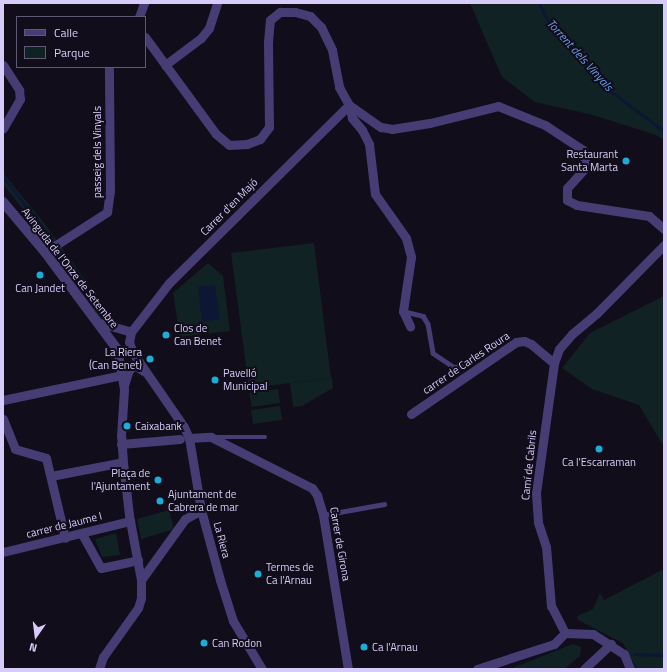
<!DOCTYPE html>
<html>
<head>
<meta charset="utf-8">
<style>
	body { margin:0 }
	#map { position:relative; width:667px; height:672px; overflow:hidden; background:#110d1a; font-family:"Titillium Web",sans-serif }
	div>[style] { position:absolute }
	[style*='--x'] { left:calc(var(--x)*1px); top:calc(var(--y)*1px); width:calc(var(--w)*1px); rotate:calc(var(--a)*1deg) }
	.green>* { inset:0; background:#112224 }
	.water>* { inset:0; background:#0d1633 }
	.stream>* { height:3px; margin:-1.5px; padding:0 1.5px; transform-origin:1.5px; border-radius:1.5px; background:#0d1633 }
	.service>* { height:4.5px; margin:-2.25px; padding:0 2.25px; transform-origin:2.25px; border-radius:2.25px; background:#463d74 }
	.minor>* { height:9px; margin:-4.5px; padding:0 4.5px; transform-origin:4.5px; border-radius:4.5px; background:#463d74 }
	.tertiary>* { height:10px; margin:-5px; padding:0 5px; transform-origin:5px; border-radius:5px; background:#463d74 }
	.dots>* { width:11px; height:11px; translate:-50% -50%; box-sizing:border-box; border:2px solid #110d1a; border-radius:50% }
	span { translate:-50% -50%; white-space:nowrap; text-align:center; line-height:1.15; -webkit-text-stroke:4px #110d1a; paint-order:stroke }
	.street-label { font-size:11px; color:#d7ccf9 }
	.poi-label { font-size:11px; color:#d7ccf9 }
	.right { translate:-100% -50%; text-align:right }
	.left { translate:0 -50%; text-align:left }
	.water-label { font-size:12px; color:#679eed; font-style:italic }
	.frame { position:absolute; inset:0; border:4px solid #d7ccf9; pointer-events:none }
	.legend { position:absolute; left:16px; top:16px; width:130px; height:52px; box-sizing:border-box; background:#110d1a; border:1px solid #605973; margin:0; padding:5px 7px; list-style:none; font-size:12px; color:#d7ccf9 }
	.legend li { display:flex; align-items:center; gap:8px; height:20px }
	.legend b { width:20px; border:1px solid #605973 }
	.north { position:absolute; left:16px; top:616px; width:40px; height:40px; -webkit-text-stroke:3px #110d1a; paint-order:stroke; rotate:194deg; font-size:11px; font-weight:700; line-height:16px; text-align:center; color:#d7ccf9 }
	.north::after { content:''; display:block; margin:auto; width:14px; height:18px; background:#d7ccf9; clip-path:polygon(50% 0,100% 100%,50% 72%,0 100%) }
</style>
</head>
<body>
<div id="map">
	<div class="green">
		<i style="clip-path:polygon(470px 3px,664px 3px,664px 140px,656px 135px,593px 115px,535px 102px,502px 77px)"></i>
		<i style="clip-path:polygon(3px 173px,45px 224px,112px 317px,103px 323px,49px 242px,3px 184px)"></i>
		<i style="clip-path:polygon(314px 243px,331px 378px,249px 388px,231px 253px)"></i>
		<i style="clip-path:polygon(208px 263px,223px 276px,230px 331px,180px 337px,173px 293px)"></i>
		<i style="clip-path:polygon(664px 296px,664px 447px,639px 405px,592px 389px,562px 368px,590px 333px)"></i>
		<i style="clip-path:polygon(332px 378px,333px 388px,302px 406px,293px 407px,290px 383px)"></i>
		<i style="clip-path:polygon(278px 389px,280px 403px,252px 407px,249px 393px)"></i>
		<i style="clip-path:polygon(280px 406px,282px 420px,253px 424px,251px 410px)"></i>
		<i style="clip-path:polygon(169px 510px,174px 529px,141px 539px,137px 519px)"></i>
		<i style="clip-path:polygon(116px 533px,120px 555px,102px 557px,95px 539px)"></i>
		<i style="clip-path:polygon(664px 569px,664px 669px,637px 669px,623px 643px,578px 620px,577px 616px,593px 609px,600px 593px,604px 600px)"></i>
		<i style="clip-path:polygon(573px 644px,581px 647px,580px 656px,564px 669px,510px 669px)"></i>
	</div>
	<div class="water">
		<i style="clip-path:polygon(215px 285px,220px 319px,202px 322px,198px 287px)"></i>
	</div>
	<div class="stream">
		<i style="--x:539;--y:3;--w:22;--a:63"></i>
		<i style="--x:549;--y:23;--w:86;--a:48.8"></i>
		<i style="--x:606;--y:88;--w:72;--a:36.6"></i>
		<i style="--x:3;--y:177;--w:79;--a:51.7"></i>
		<i style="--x:62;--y:252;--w:69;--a:53.8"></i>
		<i style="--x:635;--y:654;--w:29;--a:2"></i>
	</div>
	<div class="service">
		<i style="--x:403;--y:311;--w:21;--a:14"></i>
		<i style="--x:423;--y:316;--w:9;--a:58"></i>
		<i style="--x:428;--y:324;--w:29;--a:80"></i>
		<i style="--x:433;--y:353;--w:25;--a:34"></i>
		<i style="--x:454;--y:367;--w:7;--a:-8"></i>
		<i style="--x:217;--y:437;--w:48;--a:0"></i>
		<i style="--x:323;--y:515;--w:62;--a:-10.2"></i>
	</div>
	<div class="minor">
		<i style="--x:139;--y:17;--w:15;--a:-70"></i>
		<i style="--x:145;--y:37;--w:120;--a:53.8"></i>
		<i style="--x:216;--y:134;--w:17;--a:40"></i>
		<i style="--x:229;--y:145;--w:18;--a:-3"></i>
		<i style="--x:247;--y:144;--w:14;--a:-21"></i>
		<i style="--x:260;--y:139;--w:15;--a:-53"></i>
		<i style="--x:269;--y:127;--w:85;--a:-90.7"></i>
		<i style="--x:268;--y:42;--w:22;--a:-85"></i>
		<i style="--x:270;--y:20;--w:13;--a:-39"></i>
		<i style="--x:280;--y:12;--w:15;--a:0"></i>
		<i style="--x:295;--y:12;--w:16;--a:15"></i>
		<i style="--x:310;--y:16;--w:16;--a:45"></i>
		<i style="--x:321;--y:27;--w:25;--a:64"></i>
		<i style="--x:332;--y:50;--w:38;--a:79"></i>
		<i style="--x:339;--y:87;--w:21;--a:61"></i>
		<i style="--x:349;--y:105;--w:39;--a:35"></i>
		<i style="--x:381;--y:127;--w:11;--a:10"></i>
		<i style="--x:392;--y:129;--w:38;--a:-9"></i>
		<i style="--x:430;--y:123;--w:70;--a:-14"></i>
		<i style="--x:498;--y:106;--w:51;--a:22"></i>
		<i style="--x:545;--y:125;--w:45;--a:33.3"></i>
		<i style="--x:583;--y:150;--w:17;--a:80"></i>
		<i style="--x:586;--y:167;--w:28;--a:132"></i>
		<i style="--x:567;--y:188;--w:12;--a:90"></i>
		<i style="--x:567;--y:200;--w:11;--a:27"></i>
		<i style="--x:577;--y:205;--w:73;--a:8.7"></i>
		<i style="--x:649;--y:216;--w:20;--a:41"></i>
		<i style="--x:3;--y:65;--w:30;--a:57"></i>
		<i style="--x:19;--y:90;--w:9;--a:84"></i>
		<i style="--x:20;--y:99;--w:34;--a:120"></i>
		<i style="--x:165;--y:65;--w:45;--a:-36.9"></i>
		<i style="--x:201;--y:38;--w:13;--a:-51"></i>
		<i style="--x:209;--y:28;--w:26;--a:-72"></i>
		<i style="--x:349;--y:105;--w:13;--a:77"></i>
		<i style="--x:352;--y:118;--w:16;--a:50"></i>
		<i style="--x:362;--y:130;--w:16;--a:63"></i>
		<i style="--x:369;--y:144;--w:50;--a:83.2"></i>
		<i style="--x:375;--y:194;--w:54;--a:54.8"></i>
		<i style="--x:406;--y:238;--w:20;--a:75"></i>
		<i style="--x:411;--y:257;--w:55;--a:98.4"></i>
		<i style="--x:403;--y:311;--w:17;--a:65"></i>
		<i style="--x:45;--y:252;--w:74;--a:-32.8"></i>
		<i style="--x:107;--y:212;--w:21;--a:-82"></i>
		<i style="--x:110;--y:191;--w:124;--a:-90.5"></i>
		<i style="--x:97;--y:322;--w:35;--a:16"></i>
		<i style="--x:131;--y:332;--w:10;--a:101"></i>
		<i style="--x:129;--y:342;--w:12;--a:70"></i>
		<i style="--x:133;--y:353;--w:90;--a:55.4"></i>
		<i style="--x:184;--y:427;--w:12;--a:66"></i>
		<i style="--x:189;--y:438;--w:73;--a:80.5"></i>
		<i style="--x:201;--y:510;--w:73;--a:74.8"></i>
		<i style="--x:220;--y:580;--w:43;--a:72.4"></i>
		<i style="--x:233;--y:621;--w:56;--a:58.9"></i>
		<i style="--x:131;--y:332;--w:62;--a:-52.2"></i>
		<i style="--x:169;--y:283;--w:253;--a:-44.7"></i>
		<i style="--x:124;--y:385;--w:16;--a:-72"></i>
		<i style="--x:129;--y:370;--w:7;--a:-45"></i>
		<i style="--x:134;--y:365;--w:13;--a:32"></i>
		<i style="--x:3;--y:400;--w:122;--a:-11.9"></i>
		<i style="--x:411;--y:414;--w:127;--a:-34.4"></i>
		<i style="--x:516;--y:342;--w:8;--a:-7"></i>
		<i style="--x:524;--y:341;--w:8;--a:23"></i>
		<i style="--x:531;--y:344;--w:30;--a:40"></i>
		<i style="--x:3;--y:419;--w:32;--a:68"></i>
		<i style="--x:15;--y:449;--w:32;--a:16"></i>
		<i style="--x:46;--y:458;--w:82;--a:76.6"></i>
		<i style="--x:189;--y:438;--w:22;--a:-3"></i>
		<i style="--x:211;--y:437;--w:113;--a:26.8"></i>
		<i style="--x:312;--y:488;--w:9;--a:54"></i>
		<i style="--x:317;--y:495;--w:21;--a:73"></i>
		<i style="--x:323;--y:515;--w:156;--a:80.8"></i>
		<i style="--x:121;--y:444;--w:59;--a:-4.8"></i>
		<i style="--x:51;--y:476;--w:73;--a:-11"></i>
		<i style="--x:82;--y:534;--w:39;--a:61"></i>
		<i style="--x:101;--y:568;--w:38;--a:-12"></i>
		<i style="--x:3;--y:552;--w:131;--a:-13.7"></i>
		<i style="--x:141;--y:580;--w:75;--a:-54.2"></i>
		<i style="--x:185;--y:519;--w:18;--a:-29"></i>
		<i style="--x:565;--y:633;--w:30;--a:-117"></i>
		<i style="--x:551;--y:606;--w:59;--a:-94.8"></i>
		<i style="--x:546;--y:547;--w:26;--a:-108"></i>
		<i style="--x:538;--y:522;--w:29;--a:-94"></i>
		<i style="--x:536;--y:493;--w:131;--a:-82.1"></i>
		<i style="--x:554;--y:363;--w:15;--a:-70"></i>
		<i style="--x:559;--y:349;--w:20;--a:-49"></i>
		<i style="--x:572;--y:334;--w:33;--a:-40"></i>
		<i style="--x:597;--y:313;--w:95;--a:-45.4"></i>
		<i style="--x:565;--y:633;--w:28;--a:2"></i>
		<i style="--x:593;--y:634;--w:37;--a:33"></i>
		<i style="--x:624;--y:654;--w:16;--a:68"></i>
		<i style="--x:99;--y:669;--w:13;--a:-72"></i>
		<i style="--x:103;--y:657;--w:60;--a:-54.5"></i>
		<i style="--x:138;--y:608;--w:10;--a:-73"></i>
		<i style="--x:141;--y:598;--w:18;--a:-90"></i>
		<i style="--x:141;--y:580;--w:66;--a:-100.5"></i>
		<i style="--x:129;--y:515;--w:53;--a:-96.5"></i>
		<i style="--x:123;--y:462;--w:26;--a:-94"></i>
		<i style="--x:121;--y:436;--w:47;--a:-86.3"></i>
		<i style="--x:124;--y:389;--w:41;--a:-99.9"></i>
		<i style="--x:117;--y:349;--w:16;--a:14"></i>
		<i style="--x:477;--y:669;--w:81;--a:-18"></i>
		<i style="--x:554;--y:644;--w:16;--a:-45"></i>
		<i style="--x:584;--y:669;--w:37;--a:-43"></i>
	</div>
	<div class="tertiary">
		<i style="--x:3;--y:202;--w:65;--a:50"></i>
		<i style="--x:45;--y:252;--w:121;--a:53.4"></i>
	</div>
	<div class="dots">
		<i style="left:626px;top:161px;background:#1aadd8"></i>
		<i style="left:40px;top:275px;background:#1aadd8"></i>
		<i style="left:166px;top:335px;background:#1aadd8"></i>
		<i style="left:150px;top:359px;background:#1aadd8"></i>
		<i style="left:215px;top:380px;background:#1aadd8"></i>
		<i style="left:127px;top:426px;background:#1aadd8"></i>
		<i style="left:599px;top:449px;background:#1aadd8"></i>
		<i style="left:158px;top:480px;background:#1aadd8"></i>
		<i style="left:160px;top:501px;background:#1aadd8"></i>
		<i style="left:258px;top:574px;background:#1aadd8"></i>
		<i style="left:204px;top:643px;background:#1aadd8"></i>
		<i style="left:364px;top:647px;background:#1aadd8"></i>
	</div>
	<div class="street-label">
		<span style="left:97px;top:152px;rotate:-90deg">passeig dels Vinyals</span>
		<span style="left:229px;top:207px;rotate:-45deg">Carrer d'en Majó</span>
		<span style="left:70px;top:268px;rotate:52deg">Avinguda de l'Onze de Setembre</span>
		<span style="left:466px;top:363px;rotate:-34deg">carrer de Carles Roura</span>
		<span style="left:529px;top:465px;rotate:-84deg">Camí de Cabrils</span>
		<span style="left:64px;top:525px;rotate:-14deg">carrer de Jaume I</span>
		<span style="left:222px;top:540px;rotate:75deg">La Riera</span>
		<span style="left:340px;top:544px;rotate:80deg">Carrer de Girona</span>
	</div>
	<div class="poi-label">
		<span class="right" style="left:618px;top:161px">Restaurant<br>Santa Marta</span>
		<span style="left:40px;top:288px">Can Jandet</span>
		<span class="left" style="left:174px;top:335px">Clos de<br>Can Benet</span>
		<span class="right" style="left:142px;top:359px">La Riera<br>(Can Benet)</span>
		<span class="left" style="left:223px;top:380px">Pavelló<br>Municipal</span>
		<span class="left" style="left:135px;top:426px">Caixabank</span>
		<span style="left:599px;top:462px">Ca l'Escarraman</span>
		<span class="right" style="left:150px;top:480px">Plaça de<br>l'Ajuntament</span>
		<span class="left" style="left:168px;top:501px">Ajuntament de<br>Cabrera de mar</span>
		<span class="left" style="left:266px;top:574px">Termes de<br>Ca l'Arnau</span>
		<span class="left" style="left:212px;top:643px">Can Rodon</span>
		<span class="left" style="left:372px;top:647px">Ca l'Arnau</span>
	</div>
	<div class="water-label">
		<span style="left:580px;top:55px;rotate:48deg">Torrent dels Vinyals</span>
	</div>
	<div class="frame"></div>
	<ul class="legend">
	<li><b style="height:5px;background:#463d74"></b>Calle</li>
	<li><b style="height:11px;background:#112224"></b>Parque</li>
	</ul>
	<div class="north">N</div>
</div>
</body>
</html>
